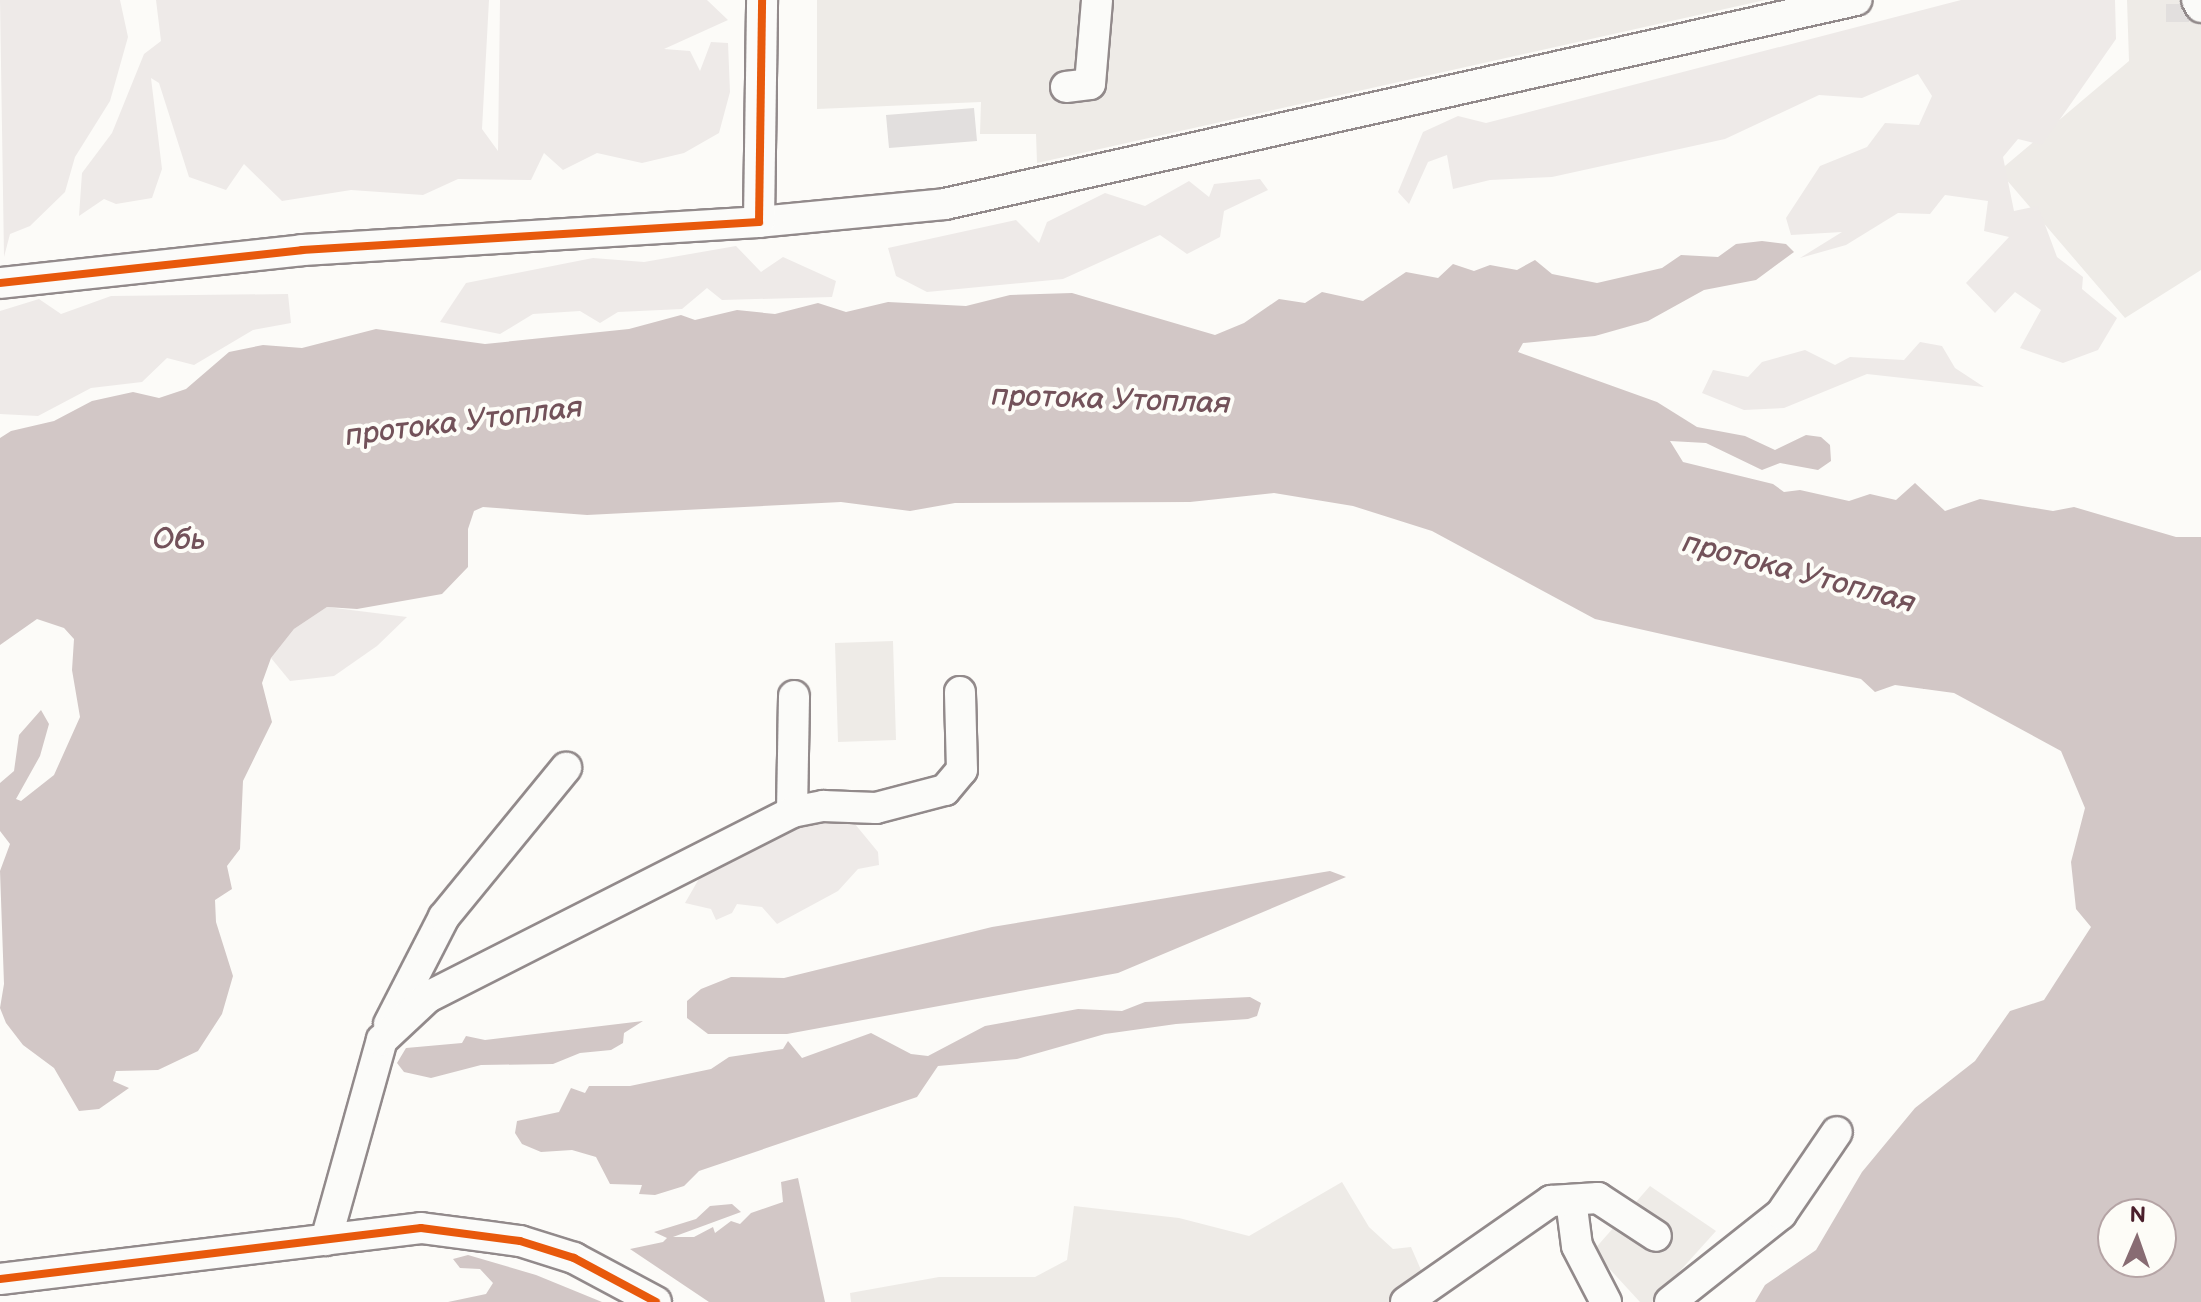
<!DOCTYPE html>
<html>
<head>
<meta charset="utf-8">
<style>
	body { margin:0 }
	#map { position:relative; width:2201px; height:1302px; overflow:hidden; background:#fcfbf8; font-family:"Balsamiq Sans",sans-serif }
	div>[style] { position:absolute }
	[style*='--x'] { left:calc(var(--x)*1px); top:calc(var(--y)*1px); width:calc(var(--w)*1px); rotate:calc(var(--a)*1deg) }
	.built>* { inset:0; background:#eeebe7 }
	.green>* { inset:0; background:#eeeae8 }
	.water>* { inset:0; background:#d2c7c6 }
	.building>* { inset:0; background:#e2dfde }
	.roads { filter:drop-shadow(2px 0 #928a8b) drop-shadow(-2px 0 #928a8b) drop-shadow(0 2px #928a8b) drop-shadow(0 -2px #928a8b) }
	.minor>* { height:30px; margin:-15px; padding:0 15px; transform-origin:15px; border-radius:15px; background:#fbfbf9 }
	.cycleway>* { height:8px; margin:-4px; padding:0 4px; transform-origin:4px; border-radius:4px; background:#e8590c }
	span { translate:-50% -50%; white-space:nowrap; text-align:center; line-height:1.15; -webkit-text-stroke:8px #fdfcf7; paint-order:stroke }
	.water-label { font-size:30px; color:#73525a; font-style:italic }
	.north { position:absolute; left:2097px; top:1198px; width:80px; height:80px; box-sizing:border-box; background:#fdfcf7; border:2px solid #b5a4a5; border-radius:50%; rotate:2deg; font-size:22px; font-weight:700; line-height:32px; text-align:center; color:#4a1f2b }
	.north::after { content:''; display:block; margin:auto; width:28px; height:36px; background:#886c73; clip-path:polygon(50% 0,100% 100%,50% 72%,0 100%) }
</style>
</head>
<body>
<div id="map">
	<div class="built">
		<i style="clip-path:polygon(817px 0,1765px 0,1037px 163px,1036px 134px,980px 134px,981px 102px,817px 109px)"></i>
		<i style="clip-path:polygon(2127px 0,2201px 0,2201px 270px,2125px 318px,1999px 171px,2129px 61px)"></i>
		<i style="clip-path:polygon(893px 641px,896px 740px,838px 742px,835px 643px)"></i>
		<i style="clip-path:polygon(1342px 1182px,1369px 1227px,1393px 1249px,1411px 1247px,1435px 1302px,851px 1302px,850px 1293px,939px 1277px,1035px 1277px,1067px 1260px,1074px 1206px,1179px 1218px,1249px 1236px)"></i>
		<i style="clip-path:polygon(1650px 1186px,1716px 1231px,1652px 1302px,1640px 1302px,1593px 1251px)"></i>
	</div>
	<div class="green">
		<i style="clip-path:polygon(0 0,120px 0,128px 37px,110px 101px,75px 157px,65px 192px,30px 226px,10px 234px,4px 257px)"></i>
		<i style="clip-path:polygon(156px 0,489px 0,482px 129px,498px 151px,500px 0,707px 0,728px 20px,664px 49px,690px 51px,700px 71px,711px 42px,728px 43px,730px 92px,719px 133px,684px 153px,642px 163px,597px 153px,563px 170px,544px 153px,531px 180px,458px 179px,423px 195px,351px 190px,282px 201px,244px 164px,226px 190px,189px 177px,159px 83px,151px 78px,162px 169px,152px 198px,116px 204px,104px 199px,79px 216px,82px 173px,112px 133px,144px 54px,161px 41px)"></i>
		<i style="clip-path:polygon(1961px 0,2115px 0,2116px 39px,2042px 145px,2018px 139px,2003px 157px,2014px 211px,2038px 206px,2057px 257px,2083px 277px,2082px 289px,2117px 318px,2098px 350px,2063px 363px,2020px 348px,2041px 310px,2015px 292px,1995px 313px,1966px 283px,2009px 237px,1984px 231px,1988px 201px,1945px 195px,1930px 214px,1898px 213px,1846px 245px,1800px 258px,1842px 232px,1791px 235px,1786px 218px,1820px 166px,1867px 147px,1885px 123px,1919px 125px,1932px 96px,1918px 74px,1862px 98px,1819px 95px,1725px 139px,1552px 177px,1490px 180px,1453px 189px,1447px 155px,1428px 162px,1409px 204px,1398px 192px,1423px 132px,1458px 116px,1486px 123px)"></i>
		<i style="clip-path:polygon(1260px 179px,1268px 190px,1224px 211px,1220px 237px,1187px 254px,1160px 235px,1063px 279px,927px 292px,896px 276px,888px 248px,1016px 220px,1039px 243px,1047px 222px,1105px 193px,1145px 206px,1189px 181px,1209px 197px,1214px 184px)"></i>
		<i style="clip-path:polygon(736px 246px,761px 272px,783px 257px,836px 281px,832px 297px,722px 300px,707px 288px,682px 309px,618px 312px,600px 323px,580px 311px,533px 314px,500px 334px,440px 322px,466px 283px,593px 258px,644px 262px)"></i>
		<i style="clip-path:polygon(288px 294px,291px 323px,253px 330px,194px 365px,167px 358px,142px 382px,91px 388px,38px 416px,0 414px,0 311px,39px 299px,61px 314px,111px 296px)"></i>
		<i style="clip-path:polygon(1920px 342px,1942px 346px,1955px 368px,1984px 387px,1867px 374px,1784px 408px,1744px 410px,1702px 393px,1713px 370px,1748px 377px,1762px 362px,1805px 350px,1835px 365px,1850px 357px,1904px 360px)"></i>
		<i style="clip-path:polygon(327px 607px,407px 617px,377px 646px,334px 676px,290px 681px,271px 658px,294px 629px)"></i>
		<i style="clip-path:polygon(850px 818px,878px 852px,879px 865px,858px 869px,838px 891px,777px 924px,762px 907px,737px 904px,732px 913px,716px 920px,711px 909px,685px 903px,704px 870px,792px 820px)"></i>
	</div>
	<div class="water">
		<i style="clip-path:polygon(evenodd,1762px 241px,1786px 244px,1794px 252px,1756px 280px,1704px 290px,1648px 321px,1595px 336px,1523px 343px,1518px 352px,1657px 402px,1697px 427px,1745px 436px,1775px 450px,1806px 435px,1821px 437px,1830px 445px,1831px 461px,1818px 470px,1780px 463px,1762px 470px,1706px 443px,1670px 441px,1683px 462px,1773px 484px,1784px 492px,1800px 490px,1849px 501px,1870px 494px,1896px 500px,1915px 483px,1945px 511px,1980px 499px,2053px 511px,2074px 507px,2176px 537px,2201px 537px,2201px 1302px,1755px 1302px,1765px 1285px,1816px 1250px,1862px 1172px,1915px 1108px,1975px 1061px,2010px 1011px,2044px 1000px,2091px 927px,2076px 909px,2071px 862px,2085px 808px,2061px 751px,1954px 693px,1895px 685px,1875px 692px,1861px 679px,1595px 619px,1432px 531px,1353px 506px,1274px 493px,1190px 502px,955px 503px,910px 511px,841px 502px,587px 515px,483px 507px,474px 511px,468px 529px,468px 567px,442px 594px,357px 609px,327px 607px,294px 629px,271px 658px,262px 683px,272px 722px,243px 781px,240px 849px,227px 866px,232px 889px,215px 900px,216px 922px,233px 976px,222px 1014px,198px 1051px,158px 1070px,116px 1071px,113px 1081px,129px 1088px,99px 1109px,79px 1111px,54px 1068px,23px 1045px,6px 1023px,0 1008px,4px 984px,0 871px,10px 844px,0 831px,0 783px,14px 771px,19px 735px,41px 710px,49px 724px,40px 756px,16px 799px,21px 801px,54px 775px,80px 717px,72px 670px,74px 639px,64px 628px,37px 619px,0 645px,0 438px,11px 431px,54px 421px,92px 401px,133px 392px,159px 398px,186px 389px,229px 352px,263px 345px,302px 348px,376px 329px,485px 344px,629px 329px,681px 315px,695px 320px,737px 310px,775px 314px,818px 303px,846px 312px,888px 302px,966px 306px,1010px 295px,1072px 293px,1215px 335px,1244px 323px,1279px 299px,1305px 303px,1322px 292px,1363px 301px,1406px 272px,1438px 278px,1453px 264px,1474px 271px,1490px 265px,1517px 270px,1535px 260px,1552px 274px,1597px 283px,1662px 268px,1681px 255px,1718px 257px,1736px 244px,1762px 241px,2113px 1214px,2161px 1214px,2161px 1262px,2113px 1262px,2113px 1214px)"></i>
		<i style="clip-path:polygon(1330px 871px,1346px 877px,1118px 973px,787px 1034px,708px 1034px,687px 1018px,687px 1001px,701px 989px,731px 977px,784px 978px,992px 927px)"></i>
		<i style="clip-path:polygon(1250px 997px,1261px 1003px,1257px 1016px,1248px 1019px,1176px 1024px,1105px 1034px,1017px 1059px,938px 1066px,917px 1097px,699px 1171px,684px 1186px,655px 1195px,639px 1194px,642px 1185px,610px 1184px,596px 1157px,572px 1150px,541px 1152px,522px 1144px,515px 1133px,517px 1121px,559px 1112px,571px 1088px,585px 1093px,589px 1086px,630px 1086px,711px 1069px,729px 1057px,783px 1049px,788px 1041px,802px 1058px,871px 1033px,911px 1054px,928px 1056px,985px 1026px,1078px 1009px,1122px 1011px,1145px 1002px)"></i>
		<i style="clip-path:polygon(643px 1021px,624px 1033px,623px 1043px,611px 1050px,580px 1053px,553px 1064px,481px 1065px,431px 1078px,404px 1072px,397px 1063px,406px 1048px,462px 1043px,466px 1036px,485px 1040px)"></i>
		<i style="clip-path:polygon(798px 1178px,825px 1302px,709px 1302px,630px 1249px,663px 1242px,667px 1238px,654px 1232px,696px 1219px,710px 1206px,732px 1204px,741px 1212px,673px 1237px,694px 1237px,713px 1227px,715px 1233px,731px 1221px,740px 1224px,751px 1213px,783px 1202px,781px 1182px)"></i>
		<i style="clip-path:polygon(468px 1255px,536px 1275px,602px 1302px,448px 1302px,486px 1294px,493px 1283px,480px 1269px,460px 1268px,453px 1259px)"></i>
	</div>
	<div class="building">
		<i style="clip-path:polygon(2166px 4px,2189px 4px,2189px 22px,2166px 22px)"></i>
		<i style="clip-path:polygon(974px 108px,977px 141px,889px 148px,886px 115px)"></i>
	</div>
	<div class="roads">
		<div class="minor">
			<i style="--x:2197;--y:0;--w:8;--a:60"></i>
			<i style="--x:1066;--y:87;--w:24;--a:-7"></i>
			<i style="--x:1090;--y:84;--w:84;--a:-85.2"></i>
			<i style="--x:759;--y:222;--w:187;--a:-5.5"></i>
			<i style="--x:945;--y:204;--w:934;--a:-12.62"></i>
			<i style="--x:0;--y:283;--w:304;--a:-6.2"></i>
			<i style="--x:302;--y:250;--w:458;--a:-3.5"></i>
			<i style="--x:759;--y:222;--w:222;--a:-89.2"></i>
			<i style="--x:792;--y:812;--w:116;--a:-89"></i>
			<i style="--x:389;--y:1024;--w:120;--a:-62.8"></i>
			<i style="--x:444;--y:917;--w:193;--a:-50.7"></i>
			<i style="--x:1571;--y:1200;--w:46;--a:82.6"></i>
			<i style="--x:1577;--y:1246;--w:63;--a:62.6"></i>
			<i style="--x:326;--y:1240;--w:208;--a:-74.4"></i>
			<i style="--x:382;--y:1040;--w:63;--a:-43.1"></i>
			<i style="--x:428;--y:997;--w:408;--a:-26.9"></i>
			<i style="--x:792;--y:812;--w:32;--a:-11"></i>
			<i style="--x:823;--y:806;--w:53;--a:2.2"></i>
			<i style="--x:876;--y:808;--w:71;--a:-14.6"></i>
			<i style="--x:945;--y:790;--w:26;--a:-50"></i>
			<i style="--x:962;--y:770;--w:78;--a:-91.5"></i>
			<i style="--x:0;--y:1279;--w:424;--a:-6.9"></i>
			<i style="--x:421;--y:1228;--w:100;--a:7.5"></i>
			<i style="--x:520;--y:1241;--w:57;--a:17.5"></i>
			<i style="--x:574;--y:1258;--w:93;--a:28.2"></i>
			<i style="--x:1406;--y:1302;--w:177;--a:-34.9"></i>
			<i style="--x:1551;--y:1201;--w:47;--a:-3.7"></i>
			<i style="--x:1598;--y:1198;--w:69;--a:33.2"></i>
			<i style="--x:1670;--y:1302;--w:142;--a:-38.4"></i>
			<i style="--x:1781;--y:1214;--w:99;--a:-55.7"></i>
		</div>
	</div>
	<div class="cycleway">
		<i style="--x:0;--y:283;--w:304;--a:-6.2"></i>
		<i style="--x:302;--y:250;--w:458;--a:-3.5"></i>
		<i style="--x:759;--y:222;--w:222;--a:-89.2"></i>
		<i style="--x:0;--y:1279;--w:424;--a:-6.9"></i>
		<i style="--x:421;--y:1228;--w:100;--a:7.5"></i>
		<i style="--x:520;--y:1241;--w:57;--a:17.5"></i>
		<i style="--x:574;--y:1258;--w:93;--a:28.2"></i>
	</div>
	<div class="water-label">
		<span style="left:1111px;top:400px;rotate:2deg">протока Утоплая</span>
		<span style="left:464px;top:422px;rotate:-7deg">протока Утоплая</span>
		<span style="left:179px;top:540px">Обь</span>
		<span style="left:1799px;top:573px;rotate:15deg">протока Утоплая</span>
	</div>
	<div class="north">N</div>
</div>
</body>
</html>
